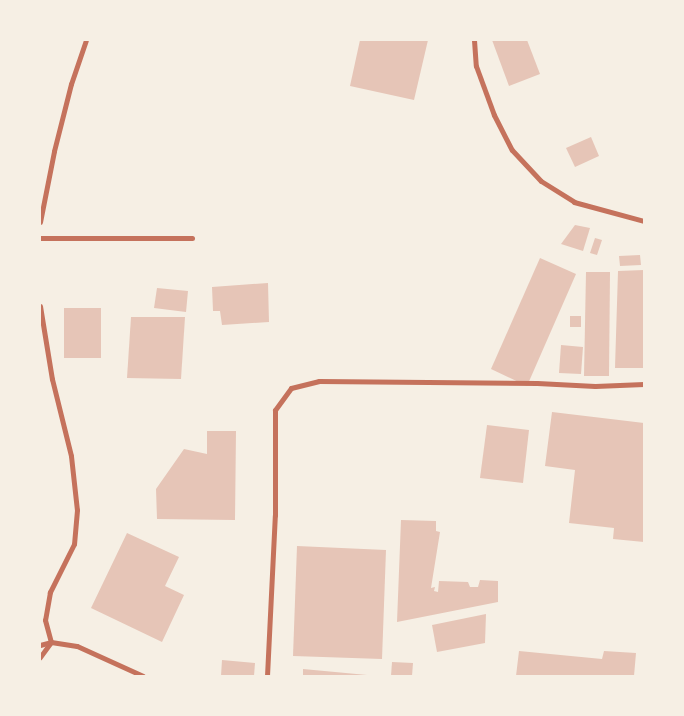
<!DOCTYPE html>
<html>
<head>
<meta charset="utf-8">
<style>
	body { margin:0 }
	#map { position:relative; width:684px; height:716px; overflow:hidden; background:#f6efe4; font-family:Arial,sans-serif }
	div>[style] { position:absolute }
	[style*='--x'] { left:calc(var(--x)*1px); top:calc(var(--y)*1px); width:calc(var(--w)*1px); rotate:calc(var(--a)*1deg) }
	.building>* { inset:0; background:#e6c5b7 }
	.minor>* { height:5px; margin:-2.5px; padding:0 2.5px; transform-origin:2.5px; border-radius:2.5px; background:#c5725c }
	span { translate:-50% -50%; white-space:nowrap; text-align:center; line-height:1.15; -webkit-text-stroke:4px #f6efe4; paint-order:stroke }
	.frame { position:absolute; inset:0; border:41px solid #f6efe4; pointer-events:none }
</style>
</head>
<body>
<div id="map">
	<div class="building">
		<i style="clip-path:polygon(360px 40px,428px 40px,414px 100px,350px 86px)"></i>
		<i style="clip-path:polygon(492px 40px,527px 40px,540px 74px,509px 86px)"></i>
		<i style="clip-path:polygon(591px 137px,599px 156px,575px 167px,566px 148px)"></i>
		<i style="clip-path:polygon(575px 225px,590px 228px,583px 251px,561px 244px)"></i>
		<i style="clip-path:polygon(595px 238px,602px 240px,597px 255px,590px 253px)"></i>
		<i style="clip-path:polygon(640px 255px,641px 265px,620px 266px,619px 256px)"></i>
		<i style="clip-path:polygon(540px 258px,576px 274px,527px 386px,491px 369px)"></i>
		<i style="clip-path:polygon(644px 270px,644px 368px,615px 368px,618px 271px)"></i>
		<i style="clip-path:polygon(586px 272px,610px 272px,609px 376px,584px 376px)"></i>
		<i style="clip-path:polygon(268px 283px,269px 322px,222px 325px,220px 311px,213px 311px,212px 287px)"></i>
		<i style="clip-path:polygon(157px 288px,188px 291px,186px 312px,154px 308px)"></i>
		<i style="clip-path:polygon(64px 308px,101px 308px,101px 358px,64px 358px)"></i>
		<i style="clip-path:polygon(570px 316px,581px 316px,581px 327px,570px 327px)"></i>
		<i style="clip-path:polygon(131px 317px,185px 317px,181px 379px,127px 378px)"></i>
		<i style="clip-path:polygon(561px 345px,583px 347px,581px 374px,559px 373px)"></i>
		<i style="clip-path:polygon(552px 412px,644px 423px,644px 542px,613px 539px,614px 528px,569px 523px,575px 470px,545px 466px)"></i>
		<i style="clip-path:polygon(487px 425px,529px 430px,523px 483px,480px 478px)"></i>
		<i style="clip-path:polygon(207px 431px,236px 431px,235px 520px,157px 519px,156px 489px,184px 449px,207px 454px)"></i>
		<i style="clip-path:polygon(401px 520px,436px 521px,436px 531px,440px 532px,431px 588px,435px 587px,434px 591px,438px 592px,439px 581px,468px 582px,470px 587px,478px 587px,480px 580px,498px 581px,498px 602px,397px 622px)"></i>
		<i style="clip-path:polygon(127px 533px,179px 557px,165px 586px,184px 595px,162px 642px,91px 608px)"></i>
		<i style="clip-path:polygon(297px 546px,386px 550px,382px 659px,293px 656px)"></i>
		<i style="clip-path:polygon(486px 614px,485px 643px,437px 652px,432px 625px)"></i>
		<i style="clip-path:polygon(519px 651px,602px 659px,604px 651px,636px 653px,634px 676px,516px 676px)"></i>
		<i style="clip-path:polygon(222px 660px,255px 663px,254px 676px,221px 676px)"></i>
		<i style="clip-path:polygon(392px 662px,413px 663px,412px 676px,391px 676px)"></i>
		<i style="clip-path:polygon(303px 669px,367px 675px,367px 676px,303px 676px)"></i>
	</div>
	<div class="minor">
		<i style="--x:474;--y:40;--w:26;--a:86"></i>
		<i style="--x:476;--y:66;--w:52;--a:69.8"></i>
		<i style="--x:494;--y:115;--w:39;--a:63"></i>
		<i style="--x:512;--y:150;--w:42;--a:46.9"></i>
		<i style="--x:541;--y:181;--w:39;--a:32"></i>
		<i style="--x:574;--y:202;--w:73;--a:15.2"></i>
		<i style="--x:40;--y:222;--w:72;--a:-78.8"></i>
		<i style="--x:54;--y:151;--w:69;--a:-75.8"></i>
		<i style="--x:71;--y:84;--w:46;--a:-71.2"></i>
		<i style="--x:40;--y:238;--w:152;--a:0"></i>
		<i style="--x:40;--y:306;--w:74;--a:80.7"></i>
		<i style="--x:52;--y:379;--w:79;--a:76.1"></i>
		<i style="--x:71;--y:456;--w:54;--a:83.7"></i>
		<i style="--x:77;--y:510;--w:34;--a:95"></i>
		<i style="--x:74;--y:544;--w:54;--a:116.6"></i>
		<i style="--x:50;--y:592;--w:28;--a:100"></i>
		<i style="--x:45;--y:620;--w:23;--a:75"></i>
		<i style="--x:51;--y:642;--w:19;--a:126"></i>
		<i style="--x:40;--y:645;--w:11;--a:-15"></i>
		<i style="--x:51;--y:642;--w:26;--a:9"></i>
		<i style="--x:77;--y:646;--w:72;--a:24.4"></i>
		<i style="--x:267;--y:676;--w:161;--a:-87.2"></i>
		<i style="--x:275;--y:515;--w:105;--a:-90"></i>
		<i style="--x:275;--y:410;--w:27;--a:-54"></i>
		<i style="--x:291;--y:388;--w:29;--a:-14"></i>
		<i style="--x:319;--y:381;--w:218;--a:0.5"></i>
		<i style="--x:537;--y:383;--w:58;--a:3"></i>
		<i style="--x:595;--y:386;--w:49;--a:-2.3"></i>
	</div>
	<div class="frame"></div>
</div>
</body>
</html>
